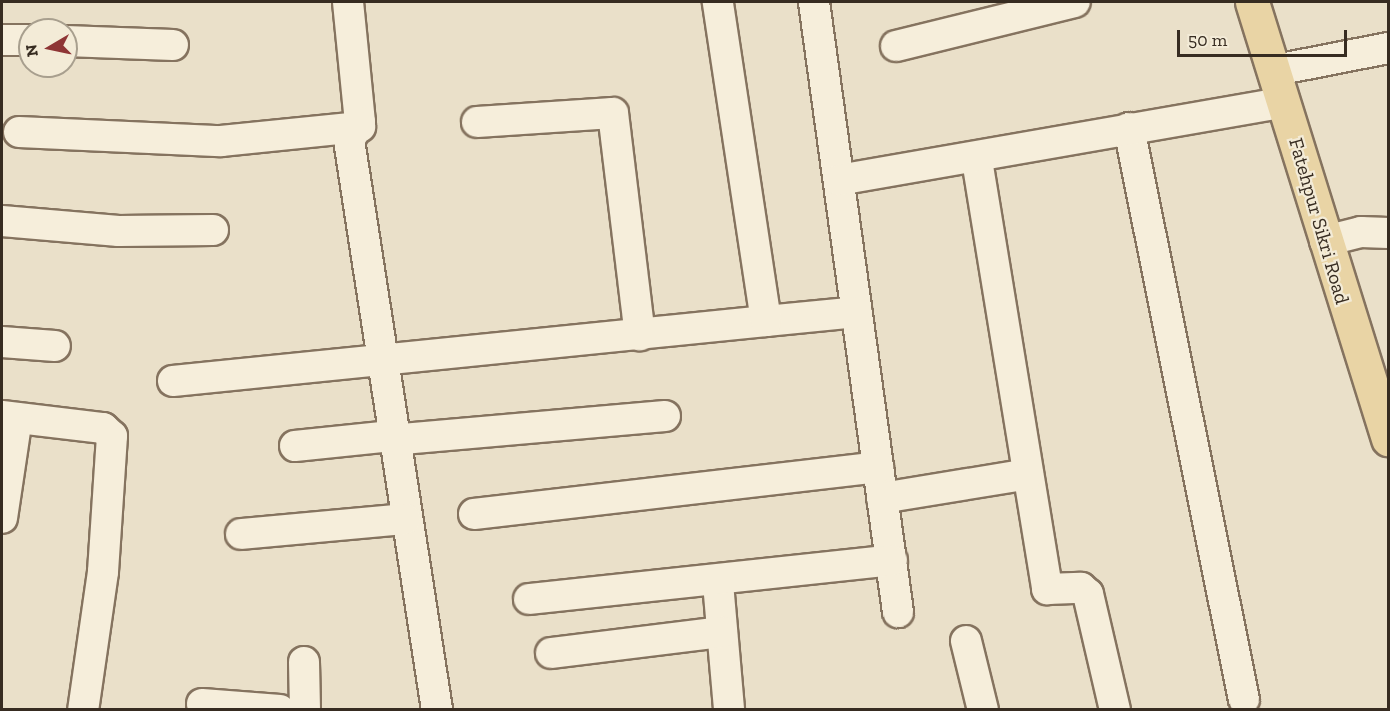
<!DOCTYPE html>
<html>
<head>
<meta charset="utf-8">
<style>
	body { margin:0 }
	#map { position:relative; width:1390px; height:711px; overflow:hidden; background:#eae0c9; font-family:"Zilla Slab",serif }
	div>[style] { position:absolute }
	[style*='--x'] { left:calc(var(--x)*1px); top:calc(var(--y)*1px); width:calc(var(--w)*1px); rotate:calc(var(--a)*1deg) }
	.roads { filter:drop-shadow(2px 0 #85735f) drop-shadow(-2px 0 #85735f) drop-shadow(0 2px #85735f) drop-shadow(0 -2px #85735f) }
	.minor>* { height:30px; margin:-15px; padding:0 15px; transform-origin:15px; border-radius:15px; background:#f6eedb }
	.major>* { height:33px; margin:-16.5px; padding:0 16.5px; transform-origin:16.5px; border-radius:16.5px; background:#e9d4a5 }
	span { translate:-50% -50%; white-space:nowrap; text-align:center; line-height:1.15; -webkit-text-stroke:4.5px #f3ebd7; paint-order:stroke }
	.street-label { font-size:20px; color:#372c21 }
	.frame { position:absolute; inset:0; border:3px solid #372c21; pointer-events:none }
	.north { position:absolute; left:18px; top:18px; width:60px; height:60px; box-sizing:border-box; background:#f3ebd7; border:2px solid #a89f8e; border-radius:50%; rotate:261deg; font-size:16px; font-weight:700; line-height:24px; text-align:center; color:#372c21 }
	.north::after { content:''; display:block; margin:auto; width:21px; height:27px; background:#8e3535; clip-path:polygon(50% 0,100% 100%,50% 72%,0 100%) }
	.scale { position:absolute; left:1177px; top:30px; width:170px; height:27px; box-sizing:border-box; border:3px solid #372c21; border-top:0; padding-left:8px; font-size:18px; line-height:21px; white-space:nowrap; color:#372c21; -webkit-text-stroke:4px #f3ebd7; paint-order:stroke }
</style>
</head>
<body>
<div id="map">
	<div class="roads">
		<div class="minor">
			<i style="--x:348;--y:2;--w:121;--a:84.3"></i>
			<i style="--x:360;--y:122;--w:21;--a:121"></i>
			<i style="--x:349;--y:140;--w:577;--a:81.22"></i>
			<i style="--x:814;--y:2;--w:616;--a:82.16"></i>
			<i style="--x:2;--y:40;--w:28;--a:0"></i>
			<i style="--x:66;--y:41;--w:107;--a:2.1"></i>
			<i style="--x:896;--y:46;--w:184;--a:-13.8"></i>
			<i style="--x:1276;--y:70;--w:114;--a:-11.1"></i>
			<i style="--x:477;--y:122;--w:136;--a:-3.8"></i>
			<i style="--x:613;--y:113;--w:224;--a:83.1"></i>
			<i style="--x:1129;--y:128;--w:583;--a:78.63"></i>
			<i style="--x:19;--y:132;--w:202;--a:2.6"></i>
			<i style="--x:221;--y:141;--w:140;--a:-5.8"></i>
			<i style="--x:977;--y:160;--w:435;--a:80.7"></i>
			<i style="--x:1047;--y:589;--w:34;--a:-2"></i>
			<i style="--x:1081;--y:588;--w:9;--a:41"></i>
			<i style="--x:1088;--y:594;--w:119;--a:76.9"></i>
			<i style="--x:839;--y:180;--w:452;--a:-9.9"></i>
			<i style="--x:2;--y:221;--w:117;--a:4.9"></i>
			<i style="--x:119;--y:231;--w:94;--a:-0.6"></i>
			<i style="--x:1325;--y:241;--w:37;--a:-14"></i>
			<i style="--x:1361;--y:232;--w:27;--a:2"></i>
			<i style="--x:766;--y:321;--w:91;--a:-5.6"></i>
			<i style="--x:2;--y:342;--w:53;--a:4.3"></i>
			<i style="--x:173;--y:381;--w:596;--a:-5.78"></i>
			<i style="--x:766;--y:321;--w:323;--a:-98.6"></i>
			<i style="--x:2;--y:416;--w:102;--a:6.8"></i>
			<i style="--x:103;--y:428;--w:12;--a:42"></i>
			<i style="--x:112;--y:436;--w:136;--a:93.8"></i>
			<i style="--x:103;--y:572;--w:139;--a:98.2"></i>
			<i style="--x:391;--y:440;--w:275;--a:-5"></i>
			<i style="--x:295;--y:446;--w:97;--a:-5.9"></i>
			<i style="--x:882;--y:498;--w:148;--a:-9.3"></i>
			<i style="--x:474;--y:514;--w:407;--a:-6.6"></i>
			<i style="--x:2;--y:518;--w:101;--a:-81.5"></i>
			<i style="--x:241;--y:534;--w:165;--a:-5.2"></i>
			<i style="--x:718;--y:583;--w:127;--a:85"></i>
			<i style="--x:529;--y:599;--w:365;--a:-6.1"></i>
			<i style="--x:966;--y:641;--w:71;--a:76.2"></i>
			<i style="--x:551;--y:653;--w:172;--a:-7"></i>
			<i style="--x:304;--y:662;--w:48;--a:88.8"></i>
			<i style="--x:202;--y:704;--w:78;--a:4.4"></i>
		</div>
		<div class="major">
			<i style="--x:1252;--y:2;--w:458;--a:72.7"></i>
		</div>
	</div>
	<div class="street-label">
		<span style="left:1319px;top:221px;rotate:74deg">Fatehpur Sikri Road</span>
	</div>
	<div class="frame"></div>
	<div class="north">N</div>
	<div class="scale">50 m</div>
</div>
</body>
</html>
